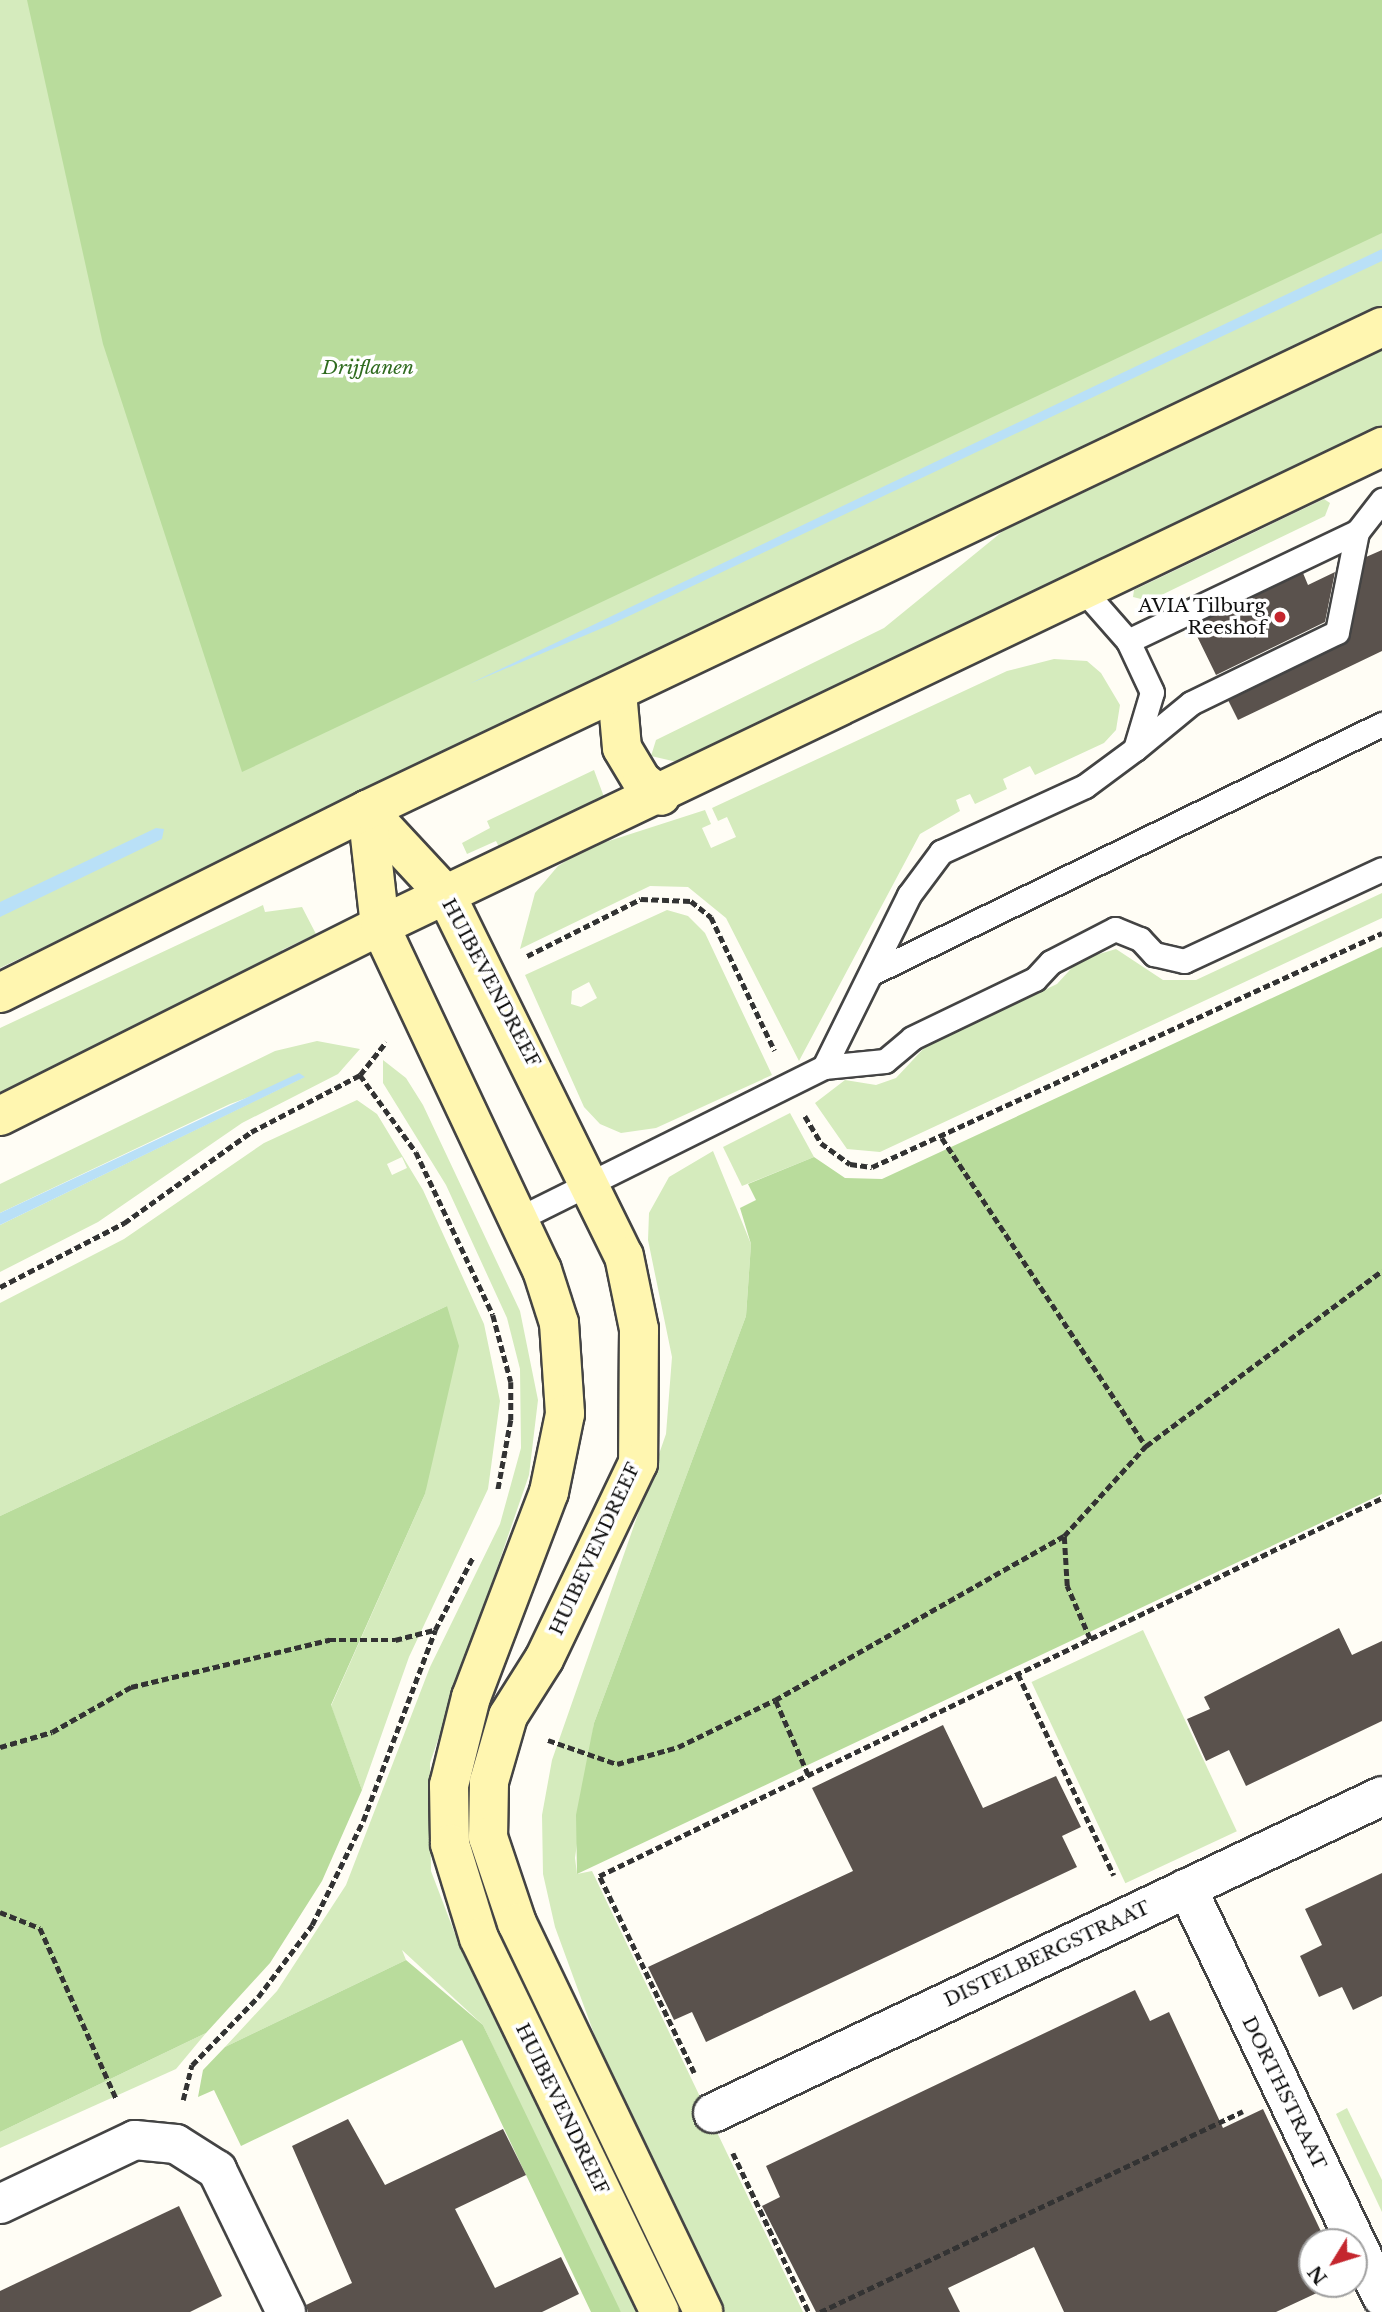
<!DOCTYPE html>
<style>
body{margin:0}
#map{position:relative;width:1382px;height:2312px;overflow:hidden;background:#fffdf5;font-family:"Libre Baskerville",serif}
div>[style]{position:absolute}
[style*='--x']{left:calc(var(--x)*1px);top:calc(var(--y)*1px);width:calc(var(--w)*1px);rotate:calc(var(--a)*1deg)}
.green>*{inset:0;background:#d5ebbd;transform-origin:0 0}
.forest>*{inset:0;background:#b9dc9c}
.water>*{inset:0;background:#b9e0f7}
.building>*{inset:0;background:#5a524d}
.path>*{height:4.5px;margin-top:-2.25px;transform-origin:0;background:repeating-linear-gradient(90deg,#333 0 7px,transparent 0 10.5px)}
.roads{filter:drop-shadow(2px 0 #444) drop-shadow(-2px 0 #444) drop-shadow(0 2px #444) drop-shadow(0 -2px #444)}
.lane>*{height:23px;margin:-11.5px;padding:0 11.5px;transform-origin:11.5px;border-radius:11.5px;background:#fff}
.street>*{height:38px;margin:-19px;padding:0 19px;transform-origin:19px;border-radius:19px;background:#fff}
.secondary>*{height:38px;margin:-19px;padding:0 19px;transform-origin:19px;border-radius:19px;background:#fff6b0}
.dots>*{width:19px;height:19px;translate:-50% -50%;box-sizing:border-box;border:4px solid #fff;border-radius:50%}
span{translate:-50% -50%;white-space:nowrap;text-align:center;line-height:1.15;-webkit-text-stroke:7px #fff;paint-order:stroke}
.park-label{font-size:19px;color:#2f6b1f;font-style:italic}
.poi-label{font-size:19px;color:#111}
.right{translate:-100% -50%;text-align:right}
.street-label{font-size:19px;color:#111}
.north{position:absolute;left:1298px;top:2228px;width:70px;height:70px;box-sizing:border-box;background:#fff;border:2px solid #a0a0a0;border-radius:50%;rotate:232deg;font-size:19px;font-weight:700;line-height:28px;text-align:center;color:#111}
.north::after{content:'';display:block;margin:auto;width:24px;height:32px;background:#c4262e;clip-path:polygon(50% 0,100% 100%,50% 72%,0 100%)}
</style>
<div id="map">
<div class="green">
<div style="clip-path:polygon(0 0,1382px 0,1382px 308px,0 968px)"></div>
<div style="clip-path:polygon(1382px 350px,1382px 425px,677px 762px,651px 756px,656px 740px,884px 628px,1003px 531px)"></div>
<div style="clip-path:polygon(1324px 499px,1330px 503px,1325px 516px,1149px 601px,1133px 597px,1134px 590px)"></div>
<div style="clip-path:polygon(1054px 659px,1087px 661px,1101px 673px,1120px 705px,1116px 730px,1104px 743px,1035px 775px,1030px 766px,1003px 779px,1007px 789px,975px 804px,970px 794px,956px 800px,960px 811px,920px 834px,799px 1061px,726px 918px,688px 887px,650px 886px,520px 949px,535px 893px,558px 866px,587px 848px,705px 810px,711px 824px,702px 828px,711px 848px,736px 837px,727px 817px,718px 821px,712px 808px,1007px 671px)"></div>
<div style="clip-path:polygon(594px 770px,604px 797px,499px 847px,496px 841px,467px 854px,462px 843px,490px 828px,487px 821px)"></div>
<div style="clip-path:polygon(1382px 893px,1382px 918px,880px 1152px,847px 1149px,815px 1103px,845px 1080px,876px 1085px,896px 1078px,925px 1047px,1057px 984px,1079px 960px,1116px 949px,1163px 980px,1196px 980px)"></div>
<div style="clip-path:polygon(263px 905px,265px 912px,302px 907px,316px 934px,282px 950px,285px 958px,0 1094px,0 1028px)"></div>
<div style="clip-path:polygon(evenodd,667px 910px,688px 916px,705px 933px,772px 1075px,656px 1128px,621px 1133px,600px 1124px,584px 1107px,525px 975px,667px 910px,589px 982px,597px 998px,581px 1007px,571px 1004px,572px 991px,589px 982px)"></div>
<div style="clip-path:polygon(317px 1041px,360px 1049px,338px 1074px,242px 1123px,98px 1222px,0 1272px,0 1225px,304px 1077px,230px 1104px,0 1213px,0 1184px,275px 1051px)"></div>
<div style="clip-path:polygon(383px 1060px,406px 1078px,423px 1105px,520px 1311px,538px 1400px,529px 1475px,430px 1763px,431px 1871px,455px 1934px,644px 2312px,621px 2312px,609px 2293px,483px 2025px,402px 1950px,406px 1960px,225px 2047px,277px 1991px,346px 1885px,430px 1667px,500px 1524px,521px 1448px,520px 1369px,507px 1318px,446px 1185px,383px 1083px)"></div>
<div style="clip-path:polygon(evenodd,357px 1100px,377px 1114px,423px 1190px,484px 1324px,500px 1401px,488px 1489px,409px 1657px,362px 1790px,331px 1706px,425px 1494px,447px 1306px,0 1516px,0 1303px,124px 1239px,264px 1143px,357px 1100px,402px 1157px,407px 1168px,392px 1175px,387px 1164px,402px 1157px)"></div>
<div style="clip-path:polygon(790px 1113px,814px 1157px,742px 1186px,723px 1147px)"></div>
<div style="clip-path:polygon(713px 1151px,751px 1244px,746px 1316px,594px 1723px,575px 1858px,577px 1874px,592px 1871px,803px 2312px,719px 2312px,615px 2091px,555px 1927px,543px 1874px,542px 1815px,552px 1760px,666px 1434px,672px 1357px,648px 1240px,649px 1213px,669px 1177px)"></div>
<div style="left:1143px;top:1630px;width:222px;height:123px;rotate:65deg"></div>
<div style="clip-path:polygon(206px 2033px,176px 2069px,0 2148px,0 2132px)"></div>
<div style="clip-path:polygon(1347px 2108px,1382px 2180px,1382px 2212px,1336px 2114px)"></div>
</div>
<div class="forest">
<div style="clip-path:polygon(27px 0,1382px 0,1382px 233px,242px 772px,103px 344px)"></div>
<div style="clip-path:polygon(1382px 947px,1382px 1494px,577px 1874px,576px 1815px,594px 1723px,746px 1316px,751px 1244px,740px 1208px,756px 1200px,748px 1184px,814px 1157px,845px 1178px,882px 1179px)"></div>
<div style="clip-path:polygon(447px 1306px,459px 1346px,425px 1494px,331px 1705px,362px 1790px,322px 1881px,270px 1963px,206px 2033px,0 2132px,0 1516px)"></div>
<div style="clip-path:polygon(406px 1960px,483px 2025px,621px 2312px,591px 2312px,462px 2040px,241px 2146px,214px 2090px,198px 2097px,203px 2070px,225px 2047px)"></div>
</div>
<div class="water">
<div style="clip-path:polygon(1382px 249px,1382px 261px,612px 624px,469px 684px)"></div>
<div style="clip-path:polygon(156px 828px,164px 829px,162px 839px,0 917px,0 902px)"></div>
<div style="clip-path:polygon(299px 1073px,305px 1077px,0 1225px,0 1213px)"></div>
</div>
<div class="building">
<div style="clip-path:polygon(1382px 550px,1382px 651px,1238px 720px,1228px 700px,1348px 641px,1366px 557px)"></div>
<div style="clip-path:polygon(1335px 572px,1325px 622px,1216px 675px,1192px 626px,1303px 573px,1308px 585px)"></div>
<div style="clip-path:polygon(1339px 1628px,1352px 1655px,1382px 1641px,1382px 1721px,1246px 1786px,1229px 1750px,1206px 1761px,1187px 1719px,1210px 1709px,1204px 1697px)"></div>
<div style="clip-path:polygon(943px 1725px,983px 1808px,1056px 1776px,1081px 1827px,1062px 1836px,1077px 1867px,706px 2042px,692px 2012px,674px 2020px,648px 1967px,853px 1871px,812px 1788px)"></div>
<div style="clip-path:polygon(1382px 1873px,1382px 1996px,1353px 2010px,1342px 1987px,1319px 1997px,1300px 1956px,1322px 1945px,1305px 1909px)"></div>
<div style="clip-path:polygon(1135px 1990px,1150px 2021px,1169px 2012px,1223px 2128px,1263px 2109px,1326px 2242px,1312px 2242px,1312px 2284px,1336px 2284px,1276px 2312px,1064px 2312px,1034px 2247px,948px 2288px,960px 2312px,816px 2312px,762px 2206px,780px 2197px,766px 2166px)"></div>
<div style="clip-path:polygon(348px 2119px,385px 2185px,503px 2129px,526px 2175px,455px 2209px,495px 2288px,561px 2257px,579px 2294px,542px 2312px,308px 2312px,306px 2305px,352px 2283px,292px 2146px)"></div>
<div style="clip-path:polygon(179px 2206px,222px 2296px,190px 2312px,0 2312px,0 2291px)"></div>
</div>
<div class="path">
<div style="--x:527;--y:956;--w:127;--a:-26.6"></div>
<div style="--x:641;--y:899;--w:50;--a:2.3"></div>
<div style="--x:691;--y:901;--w:26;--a:39"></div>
<div style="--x:711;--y:917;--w:148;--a:64.5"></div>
<div style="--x:360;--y:1075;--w:95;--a:54"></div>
<div style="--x:416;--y:1152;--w:180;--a:64.7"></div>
<div style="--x:493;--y:1315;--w:69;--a:75"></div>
<div style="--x:511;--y:1382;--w:38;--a:90"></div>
<div style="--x:511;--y:1420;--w:71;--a:100.5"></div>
<div style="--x:805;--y:1116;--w:31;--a:59"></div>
<div style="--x:821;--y:1143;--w:36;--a:36"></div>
<div style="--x:850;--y:1164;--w:22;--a:8"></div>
<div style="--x:872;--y:1167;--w:561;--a:-24.65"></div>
<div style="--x:942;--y:1138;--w:369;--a:56.5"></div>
<div style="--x:1146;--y:1446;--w:294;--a:-36.6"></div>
<div style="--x:0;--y:1287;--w:140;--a:-27.3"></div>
<div style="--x:124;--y:1223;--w:156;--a:-35.6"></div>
<div style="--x:251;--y:1132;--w:123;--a:-27.6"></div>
<div style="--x:360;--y:1075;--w:42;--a:-51.8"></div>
<div style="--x:1090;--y:1639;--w:58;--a:-113.5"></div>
<div style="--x:1067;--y:1586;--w:50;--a:-93.4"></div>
<div style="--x:1064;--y:1536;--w:122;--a:-47.7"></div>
<div style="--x:1018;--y:1674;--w:223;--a:64.5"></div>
<div style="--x:548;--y:1740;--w:73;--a:19.2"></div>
<div style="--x:617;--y:1764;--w:63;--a:-15.6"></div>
<div style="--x:678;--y:1747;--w:108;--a:-25.9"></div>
<div style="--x:0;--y:1747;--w:54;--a:-16.1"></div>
<div style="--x:52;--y:1732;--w:91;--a:-29.7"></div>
<div style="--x:131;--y:1687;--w:204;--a:-13.4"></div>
<div style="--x:329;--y:1640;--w:66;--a:0"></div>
<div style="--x:395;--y:1640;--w:40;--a:-14.4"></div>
<div style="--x:808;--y:1775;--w:82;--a:-113.7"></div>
<div style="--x:775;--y:1700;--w:332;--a:-29.6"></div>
<div style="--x:0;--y:1912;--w:43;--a:21.8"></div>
<div style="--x:40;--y:1928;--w:188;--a:65.9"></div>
<div style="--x:694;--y:2073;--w:219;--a:-115.7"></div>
<div style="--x:599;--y:1876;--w:869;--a:-25.77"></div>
<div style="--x:183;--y:2100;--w:36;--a:-76"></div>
<div style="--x:192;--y:2065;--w:95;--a:-45.9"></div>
<div style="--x:258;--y:1997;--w:90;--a:-53.1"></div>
<div style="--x:312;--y:1925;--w:116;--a:-63.9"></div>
<div style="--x:363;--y:1821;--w:204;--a:-69.3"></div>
<div style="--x:435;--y:1630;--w:82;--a:-62.5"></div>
<div style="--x:733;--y:2153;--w:176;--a:64.5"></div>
<div style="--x:820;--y:2312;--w:468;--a:-25.4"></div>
</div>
<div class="roads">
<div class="lane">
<div style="--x:1128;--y:641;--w:254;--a:-25.5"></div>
<div style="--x:1357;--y:532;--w:41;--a:-52"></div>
<div style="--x:1135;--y:749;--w:72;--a:-39.4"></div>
<div style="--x:1191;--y:703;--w:162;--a:-25.9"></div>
<div style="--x:1337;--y:632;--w:102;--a:-78.7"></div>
<div style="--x:872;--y:973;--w:568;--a:-26.02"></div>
<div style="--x:824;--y:1067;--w:61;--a:-5.6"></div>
<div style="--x:885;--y:1061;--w:35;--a:-40"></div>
<div style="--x:912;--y:1038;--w:136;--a:-25.6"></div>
<div style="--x:1035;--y:979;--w:23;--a:-47"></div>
<div style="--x:1051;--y:962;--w:72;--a:-27.3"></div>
<div style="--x:1115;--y:929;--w:27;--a:22"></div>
<div style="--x:1140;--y:939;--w:21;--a:47"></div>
<div style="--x:1154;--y:954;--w:31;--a:13"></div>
<div style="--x:1184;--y:961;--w:218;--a:-24.9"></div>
<div style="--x:518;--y:1219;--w:342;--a:-26.4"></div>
<div style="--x:824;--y:1067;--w:192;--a:-63.7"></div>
<div style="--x:909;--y:895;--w:54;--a:-53.3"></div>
<div style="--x:941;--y:852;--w:158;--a:-24.6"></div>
<div style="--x:1085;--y:786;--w:62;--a:-36.5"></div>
<div style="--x:1135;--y:749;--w:59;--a:-73.4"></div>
<div style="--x:1152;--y:692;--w:56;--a:-115.2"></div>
<div style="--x:1128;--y:641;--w:67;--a:-131.3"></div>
</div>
<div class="street">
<div style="--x:1187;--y:1888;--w:453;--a:64.5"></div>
<div style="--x:713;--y:2113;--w:740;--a:-25.35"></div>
<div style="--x:0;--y:2204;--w:149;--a:-25.4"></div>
<div style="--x:135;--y:2140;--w:41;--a:5.6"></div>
<div style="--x:176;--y:2144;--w:49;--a:32.4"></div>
<div style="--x:217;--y:2170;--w:158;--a:64.1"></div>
</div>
<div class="secondary">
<div style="--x:617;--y:692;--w:56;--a:84.9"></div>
<div style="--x:622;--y:748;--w:39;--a:59"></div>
<div style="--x:642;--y:781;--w:24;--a:38"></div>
<div style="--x:367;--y:810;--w:116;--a:47.1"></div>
<div style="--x:446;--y:895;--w:402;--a:63.8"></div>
<div style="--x:624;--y:1256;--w:75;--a:78.4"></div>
<div style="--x:639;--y:1329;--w:134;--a:90.4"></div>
<div style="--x:638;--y:1463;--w:217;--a:115.6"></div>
<div style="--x:544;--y:1659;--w:67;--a:122.3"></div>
<div style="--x:508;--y:1716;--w:69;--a:106.1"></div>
<div style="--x:489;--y:1782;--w:55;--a:91"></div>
<div style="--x:488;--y:1837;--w:91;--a:71.4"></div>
<div style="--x:517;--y:1923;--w:431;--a:64.4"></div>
<div style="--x:367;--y:810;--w:117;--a:83.6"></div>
<div style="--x:380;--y:926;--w:380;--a:64.8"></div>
<div style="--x:542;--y:1270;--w:56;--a:72.2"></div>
<div style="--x:559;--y:1323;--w:91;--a:86.2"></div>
<div style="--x:565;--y:1414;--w:80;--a:101.6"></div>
<div style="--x:549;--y:1492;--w:219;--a:110.8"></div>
<div style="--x:471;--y:1697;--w:91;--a:104"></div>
<div style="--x:449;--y:1785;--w:59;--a:89"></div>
<div style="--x:450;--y:1844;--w:98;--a:72.9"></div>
<div style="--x:479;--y:1938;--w:415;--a:64.2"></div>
<div style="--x:0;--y:993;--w:410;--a:-26.5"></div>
<div style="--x:367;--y:810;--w:1124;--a:-25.45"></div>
<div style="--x:0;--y:1116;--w:425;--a:-26.6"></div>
<div style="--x:380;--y:926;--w:1111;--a:-25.55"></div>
</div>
</div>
<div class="dots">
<div style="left:1280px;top:617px;background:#c4262e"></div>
</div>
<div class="park-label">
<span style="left:368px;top:368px">Drijflanen</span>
</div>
<div class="poi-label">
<span class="right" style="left:1266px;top:617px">AVIA Tilburg<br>Reeshof</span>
</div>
<div class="street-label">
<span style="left:491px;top:983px;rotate:62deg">HUIBEVENDREEF</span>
<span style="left:595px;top:1549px;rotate:-65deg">HUIBEVENDREEF</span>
<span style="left:1047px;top:1954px;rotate:-25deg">DISTELBERGSTRAAT</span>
<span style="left:1284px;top:2093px;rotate:64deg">DORTHSTRAAT</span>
<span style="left:562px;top:2109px;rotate:64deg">HUIBEVENDREEF</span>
</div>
<div class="north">N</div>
</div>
